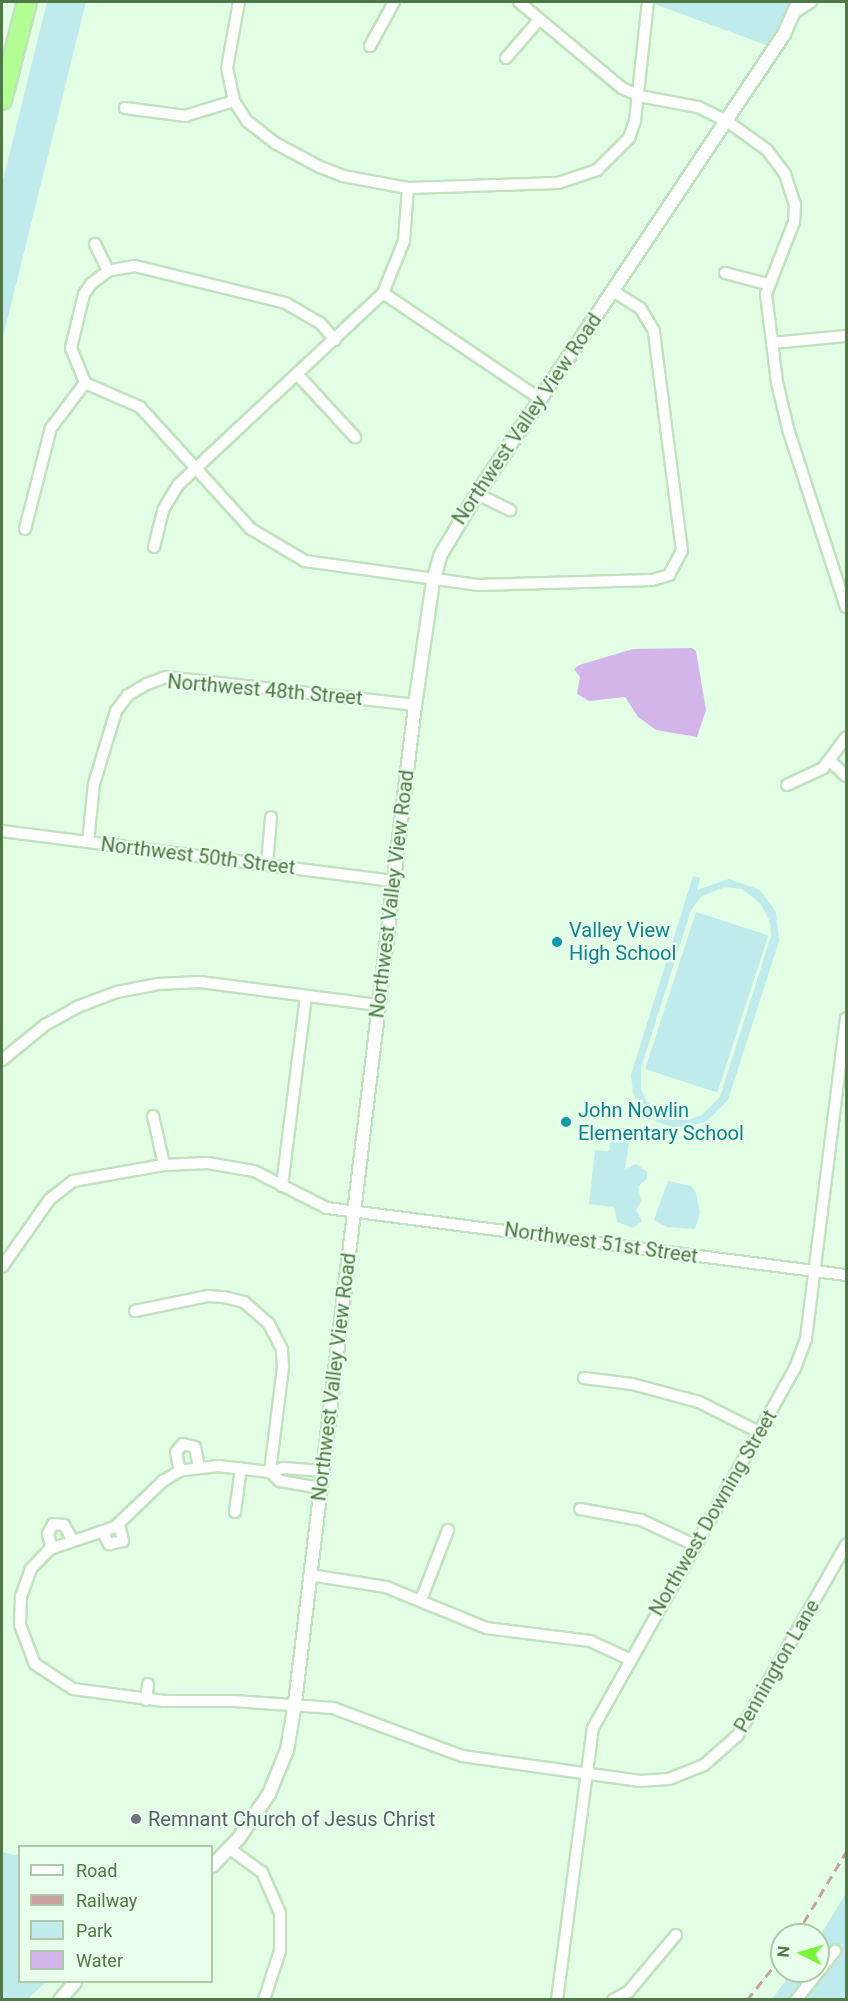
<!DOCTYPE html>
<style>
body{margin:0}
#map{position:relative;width:848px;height:2001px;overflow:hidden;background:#e2fee4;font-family:Roboto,sans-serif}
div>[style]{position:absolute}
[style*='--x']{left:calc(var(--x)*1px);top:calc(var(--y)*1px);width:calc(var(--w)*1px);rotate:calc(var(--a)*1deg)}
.green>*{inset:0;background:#bfebed;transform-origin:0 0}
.water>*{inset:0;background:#d4b5ea}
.roads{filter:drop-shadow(2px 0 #c0e3bd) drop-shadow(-2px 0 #c0e3bd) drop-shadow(0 2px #c0e3bd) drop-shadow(0 -2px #c0e3bd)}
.minor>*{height:10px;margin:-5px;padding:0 5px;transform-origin:5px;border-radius:5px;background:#fff}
.tertiary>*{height:12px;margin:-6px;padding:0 6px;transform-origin:6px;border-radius:6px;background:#fff}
.motorway>*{height:18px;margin:-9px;padding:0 9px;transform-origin:9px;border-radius:9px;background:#b2fe93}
.rail>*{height:3px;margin-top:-1.5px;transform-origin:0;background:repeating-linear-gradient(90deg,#c9a0a0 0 9px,transparent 0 15px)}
.dots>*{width:16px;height:16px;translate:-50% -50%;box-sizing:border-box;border:3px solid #eaffeb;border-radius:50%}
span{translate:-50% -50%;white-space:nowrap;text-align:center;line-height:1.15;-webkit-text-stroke:4.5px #eaffeb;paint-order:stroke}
.street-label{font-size:20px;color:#507846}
.culture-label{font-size:20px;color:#0d838f}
.left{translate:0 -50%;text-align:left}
.worship-label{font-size:20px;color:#5b616d}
.frame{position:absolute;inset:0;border:3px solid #507846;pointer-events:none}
.legend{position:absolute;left:18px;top:1845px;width:195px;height:138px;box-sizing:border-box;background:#eaffeb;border:2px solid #acc9a9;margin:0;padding:8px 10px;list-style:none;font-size:18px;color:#507846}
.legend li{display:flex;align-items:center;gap:12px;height:30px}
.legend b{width:30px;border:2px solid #acc9a9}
.north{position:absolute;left:770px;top:1923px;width:60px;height:60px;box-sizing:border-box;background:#eaffeb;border:2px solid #acc9a9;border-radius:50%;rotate:275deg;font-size:16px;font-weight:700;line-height:24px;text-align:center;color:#507846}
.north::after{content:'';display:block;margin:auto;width:21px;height:27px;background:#79f43c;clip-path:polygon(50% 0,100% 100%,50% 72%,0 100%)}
</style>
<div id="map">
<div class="green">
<div style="clip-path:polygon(47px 2px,86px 2px,2px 341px,2px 184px)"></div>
<div style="clip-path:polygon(649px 2px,798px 2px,774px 48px)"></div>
<div style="clip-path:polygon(evenodd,693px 876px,700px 878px,697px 890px,729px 879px,760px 890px,776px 912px,779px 941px,728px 1100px,706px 1122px,676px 1128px,657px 1122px,642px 1109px,633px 1093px,631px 1075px,693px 876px,725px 887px,742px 889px,761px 904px,770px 922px,771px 936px,720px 1097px,702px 1115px,688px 1120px,671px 1119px,647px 1102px,641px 1089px,641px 1068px,691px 910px,702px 896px,725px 887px)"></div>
<div style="left:696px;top:912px;width:76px;height:165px;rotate:18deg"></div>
<div style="clip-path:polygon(612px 1129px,629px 1141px,625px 1169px,636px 1164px,647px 1172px,647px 1178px,638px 1187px,641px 1201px,636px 1210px,642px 1221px,633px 1228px,617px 1222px,614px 1207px,589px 1204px,595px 1150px,609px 1151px)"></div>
<div style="clip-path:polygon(668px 1181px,691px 1186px,696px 1193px,700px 1213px,695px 1229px,667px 1227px,654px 1220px)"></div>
<div style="clip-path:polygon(2px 1852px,19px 1856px,20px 1982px,46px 1982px,28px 1999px,2px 1999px)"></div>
<div style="clip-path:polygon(846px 1893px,846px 1999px,771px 2000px,793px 1971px,818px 1971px,818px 1939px)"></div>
</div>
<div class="water">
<div style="clip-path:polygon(692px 648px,696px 651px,706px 710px,697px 737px,656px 730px,638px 717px,625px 697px,589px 701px,577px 694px,580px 677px,574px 669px,579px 665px,633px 649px)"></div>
</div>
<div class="roads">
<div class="minor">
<div style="--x:239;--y:2;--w:67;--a:100.3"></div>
<div style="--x:227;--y:68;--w:34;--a:78"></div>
<div style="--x:234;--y:101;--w:24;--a:57"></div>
<div style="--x:247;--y:121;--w:36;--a:38"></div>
<div style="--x:275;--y:143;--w:51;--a:28.1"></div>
<div style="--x:320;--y:167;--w:25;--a:21"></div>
<div style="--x:343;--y:176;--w:66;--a:10.5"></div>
<div style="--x:408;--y:188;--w:150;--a:-1.9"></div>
<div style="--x:558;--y:183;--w:41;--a:-18.4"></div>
<div style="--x:597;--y:170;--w:45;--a:-45"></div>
<div style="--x:629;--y:138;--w:18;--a:-71"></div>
<div style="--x:635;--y:121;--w:120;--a:-83.8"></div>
<div style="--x:519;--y:2;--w:134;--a:39.9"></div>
<div style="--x:622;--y:88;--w:19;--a:25"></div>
<div style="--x:639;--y:96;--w:60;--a:10.6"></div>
<div style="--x:698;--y:107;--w:32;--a:26"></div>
<div style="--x:727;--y:121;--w:49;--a:35.9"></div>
<div style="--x:767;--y:150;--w:30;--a:53"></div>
<div style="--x:785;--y:174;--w:32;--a:72"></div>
<div style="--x:795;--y:204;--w:18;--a:93"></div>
<div style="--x:794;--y:222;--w:77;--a:111.3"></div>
<div style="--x:766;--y:294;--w:89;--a:82.9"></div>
<div style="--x:777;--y:382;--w:48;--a:76.8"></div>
<div style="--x:788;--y:429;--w:187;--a:72"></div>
<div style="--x:795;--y:12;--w:19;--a:-32"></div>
<div style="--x:370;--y:46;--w:50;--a:-61.4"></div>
<div style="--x:506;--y:58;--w:50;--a:-49"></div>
<div style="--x:125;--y:108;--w:61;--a:7.6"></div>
<div style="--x:185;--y:116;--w:51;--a:-17"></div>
<div style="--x:95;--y:244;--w:30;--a:64"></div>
<div style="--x:725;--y:273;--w:43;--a:14.7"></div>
<div style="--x:383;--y:293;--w:189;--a:34"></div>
<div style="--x:335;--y:340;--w:23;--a:-131"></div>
<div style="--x:320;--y:323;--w:39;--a:-150"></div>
<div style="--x:286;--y:303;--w:155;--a:-166.2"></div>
<div style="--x:135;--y:266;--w:27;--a:170"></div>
<div style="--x:108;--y:271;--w:21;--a:143"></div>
<div style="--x:91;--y:284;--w:12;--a:125"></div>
<div style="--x:84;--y:294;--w:56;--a:103.5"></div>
<div style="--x:71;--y:348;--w:38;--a:68"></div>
<div style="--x:85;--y:383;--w:60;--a:23.6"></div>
<div style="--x:140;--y:407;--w:165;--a:47.7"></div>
<div style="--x:251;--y:529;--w:63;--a:30.7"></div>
<div style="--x:305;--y:561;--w:174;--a:7.9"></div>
<div style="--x:477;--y:585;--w:175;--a:-1.6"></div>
<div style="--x:652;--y:580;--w:18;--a:-16"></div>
<div style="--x:669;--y:575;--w:27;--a:-62"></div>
<div style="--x:682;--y:551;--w:222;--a:-97.3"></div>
<div style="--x:654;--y:331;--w:27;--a:-121"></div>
<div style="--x:640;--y:308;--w:32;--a:-148"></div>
<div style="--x:772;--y:343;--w:74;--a:-5.4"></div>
<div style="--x:297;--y:374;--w:86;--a:47.4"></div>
<div style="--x:477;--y:494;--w:37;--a:26"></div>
<div style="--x:25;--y:529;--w:104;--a:-75.6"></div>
<div style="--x:51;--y:428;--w:56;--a:-52.9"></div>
<div style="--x:154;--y:547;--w:38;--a:-76"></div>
<div style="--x:163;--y:510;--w:29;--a:-59"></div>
<div style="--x:178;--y:485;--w:281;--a:-43.1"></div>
<div style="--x:383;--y:293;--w:56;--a:-68"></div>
<div style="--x:404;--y:241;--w:53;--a:-85.7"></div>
<div style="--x:830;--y:761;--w:22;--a:43"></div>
<div style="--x:787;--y:785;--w:40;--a:-25"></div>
<div style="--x:823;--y:768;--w:39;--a:-53"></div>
<div style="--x:2;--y:831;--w:396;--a:7.3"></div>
<div style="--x:88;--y:842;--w:58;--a:-84.1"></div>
<div style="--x:94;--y:784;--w:76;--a:-73.2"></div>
<div style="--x:116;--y:711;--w:20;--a:-53"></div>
<div style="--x:128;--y:695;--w:22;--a:-30"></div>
<div style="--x:147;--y:684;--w:20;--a:-20"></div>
<div style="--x:166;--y:677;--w:251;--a:6.4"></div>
<div style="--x:267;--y:864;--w:47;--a:-85.1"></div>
<div style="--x:2;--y:1060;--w:55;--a:-39.1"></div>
<div style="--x:45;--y:1025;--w:37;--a:-29"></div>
<div style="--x:77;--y:1007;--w:43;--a:-20.6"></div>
<div style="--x:117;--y:992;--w:42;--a:-11"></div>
<div style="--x:158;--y:984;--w:42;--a:-2.7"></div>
<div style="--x:200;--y:982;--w:179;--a:7.4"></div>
<div style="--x:153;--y:1116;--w:50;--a:77.3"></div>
<div style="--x:282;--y:1186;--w:191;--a:-82.8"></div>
<div style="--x:2;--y:1267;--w:83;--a:-54.8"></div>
<div style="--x:50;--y:1199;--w:29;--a:-38"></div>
<div style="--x:73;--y:1181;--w:92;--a:-10"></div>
<div style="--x:164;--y:1165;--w:44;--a:-2.6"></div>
<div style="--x:208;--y:1163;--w:47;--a:9.9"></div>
<div style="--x:254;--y:1171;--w:82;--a:26.9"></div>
<div style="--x:327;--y:1208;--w:523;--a:7.36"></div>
<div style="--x:135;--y:1311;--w:75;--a:-11.6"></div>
<div style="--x:208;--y:1296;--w:16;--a:4"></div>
<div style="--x:224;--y:1297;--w:21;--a:14"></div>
<div style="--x:244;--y:1302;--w:33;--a:41"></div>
<div style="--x:269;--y:1324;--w:29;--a:63"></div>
<div style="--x:282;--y:1350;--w:17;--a:87"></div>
<div style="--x:283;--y:1367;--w:106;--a:97.1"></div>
<div style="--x:584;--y:1378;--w:48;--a:7.1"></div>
<div style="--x:632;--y:1384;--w:69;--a:15"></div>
<div style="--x:699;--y:1402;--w:67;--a:26.6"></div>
<div style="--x:180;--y:1471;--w:19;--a:-102"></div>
<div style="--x:176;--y:1452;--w:11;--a:-49"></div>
<div style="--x:183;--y:1444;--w:12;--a:14"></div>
<div style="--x:195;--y:1447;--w:20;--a:79"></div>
<div style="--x:323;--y:1471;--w:40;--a:-175.7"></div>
<div style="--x:283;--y:1468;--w:14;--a:163"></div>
<div style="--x:270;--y:1472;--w:52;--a:-173.4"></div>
<div style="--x:218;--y:1466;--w:38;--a:173"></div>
<div style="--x:180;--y:1471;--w:20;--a:150"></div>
<div style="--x:163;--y:1481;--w:66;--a:136.2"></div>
<div style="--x:115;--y:1527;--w:69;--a:161.3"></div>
<div style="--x:50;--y:1549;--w:28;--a:134"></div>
<div style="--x:31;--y:1569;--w:29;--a:110"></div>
<div style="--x:21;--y:1596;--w:29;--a:92"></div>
<div style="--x:20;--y:1625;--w:42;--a:69"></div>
<div style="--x:35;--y:1664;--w:45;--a:33.3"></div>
<div style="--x:73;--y:1689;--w:92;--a:7.5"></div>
<div style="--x:164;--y:1701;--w:70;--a:0"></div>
<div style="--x:234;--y:1701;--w:99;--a:4"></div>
<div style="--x:333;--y:1708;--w:138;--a:20.4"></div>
<div style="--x:462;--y:1756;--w:180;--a:8"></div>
<div style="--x:640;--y:1781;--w:29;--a:-4"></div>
<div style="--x:669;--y:1779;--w:38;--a:-22"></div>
<div style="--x:704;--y:1765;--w:45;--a:-41.4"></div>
<div style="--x:738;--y:1735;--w:219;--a:-60.4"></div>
<div style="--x:270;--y:1472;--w:13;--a:42"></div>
<div style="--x:280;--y:1481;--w:42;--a:9.7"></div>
<div style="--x:580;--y:1509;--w:62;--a:10.2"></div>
<div style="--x:641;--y:1520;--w:60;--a:24.8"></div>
<div style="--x:235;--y:1512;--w:44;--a:-82.2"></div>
<div style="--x:102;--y:1531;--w:15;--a:62"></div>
<div style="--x:109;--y:1544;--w:14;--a:-12"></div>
<div style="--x:123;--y:1541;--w:18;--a:-103"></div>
<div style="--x:52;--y:1548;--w:15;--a:-106"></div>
<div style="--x:48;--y:1534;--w:11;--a:-63"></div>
<div style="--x:53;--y:1524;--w:11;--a:5"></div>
<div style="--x:64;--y:1525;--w:16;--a:60"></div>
<div style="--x:310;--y:1575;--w:77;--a:9"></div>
<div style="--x:386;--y:1587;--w:108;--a:22.3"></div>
<div style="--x:486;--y:1628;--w:105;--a:7.1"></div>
<div style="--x:590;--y:1641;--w:43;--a:24.8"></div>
<div style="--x:421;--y:1600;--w:75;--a:-68.9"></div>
<div style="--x:146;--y:1700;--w:16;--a:-83"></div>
<div style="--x:230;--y:1849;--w:39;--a:36"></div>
<div style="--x:262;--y:1872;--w:45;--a:66.3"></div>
<div style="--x:280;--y:1913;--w:38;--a:90"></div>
<div style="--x:280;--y:1951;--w:52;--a:108.1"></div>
<div style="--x:557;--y:2000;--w:274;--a:-82.5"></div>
<div style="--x:593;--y:1728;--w:413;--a:-60.7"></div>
<div style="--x:795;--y:1368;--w:31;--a:-69"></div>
<div style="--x:806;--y:1339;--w:323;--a:-82.9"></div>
<div style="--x:613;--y:2000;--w:18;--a:-29"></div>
<div style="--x:629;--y:1991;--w:73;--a:-50"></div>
<div style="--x:796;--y:2000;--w:63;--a:-51.5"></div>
</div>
<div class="tertiary">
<div style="--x:212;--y:1866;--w:39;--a:-46"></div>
<div style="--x:239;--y:1838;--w:53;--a:-55.7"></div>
<div style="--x:269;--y:1794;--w:48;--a:-67.8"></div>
<div style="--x:287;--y:1750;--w:48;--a:-80.3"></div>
<div style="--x:295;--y:1703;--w:1005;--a:-83.14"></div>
<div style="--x:415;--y:705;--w:125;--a:-81.7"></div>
<div style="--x:433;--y:581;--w:26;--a:-74"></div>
<div style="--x:440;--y:556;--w:72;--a:-59.2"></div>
<div style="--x:477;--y:494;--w:553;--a:-56.28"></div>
<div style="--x:784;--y:34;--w:35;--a:-66"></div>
<div style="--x:60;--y:2000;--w:23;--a:-50"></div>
</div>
<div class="motorway">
<div style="--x:2;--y:100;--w:101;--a:-75.7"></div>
</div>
</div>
<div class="rail">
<div style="--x:796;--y:1935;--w:97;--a:-58.9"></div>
<div style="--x:747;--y:2000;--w:56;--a:-51.5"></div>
</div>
<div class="dots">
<div style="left:557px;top:942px;background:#0f9aa8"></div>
<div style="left:566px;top:1122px;background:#0f9aa8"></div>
<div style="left:136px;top:1819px;background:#6b7280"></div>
</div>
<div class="street-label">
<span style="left:527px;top:419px;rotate:-56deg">Northwest Valley View Road</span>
<span style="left:265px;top:690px;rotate:5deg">Northwest 48th Street</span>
<span style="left:198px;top:856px;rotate:7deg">Northwest 50th Street</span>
<span style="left:392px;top:894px;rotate:-83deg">Northwest Valley View Road</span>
<span style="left:601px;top:1243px;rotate:8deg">Northwest 51st Street</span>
<span style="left:334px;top:1377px;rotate:-83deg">Northwest Valley View Road</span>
<span style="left:713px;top:1513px;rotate:-60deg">Northwest Downing Street</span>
<span style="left:777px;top:1666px;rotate:-60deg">Pennington Lane</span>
</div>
<div class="culture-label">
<span class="left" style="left:569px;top:942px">Valley View<br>High School</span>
<span class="left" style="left:578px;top:1122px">John Nowlin<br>Elementary School</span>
</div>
<div class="worship-label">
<span class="left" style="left:148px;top:1819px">Remnant Church of Jesus Christ</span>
</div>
<div class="frame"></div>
<ul class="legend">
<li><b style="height:8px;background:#fff"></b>Road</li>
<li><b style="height:8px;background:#c9a0a0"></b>Railway</li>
<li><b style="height:16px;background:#bfebed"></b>Park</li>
<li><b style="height:16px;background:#d4b5ea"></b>Water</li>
</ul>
<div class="north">N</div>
</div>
